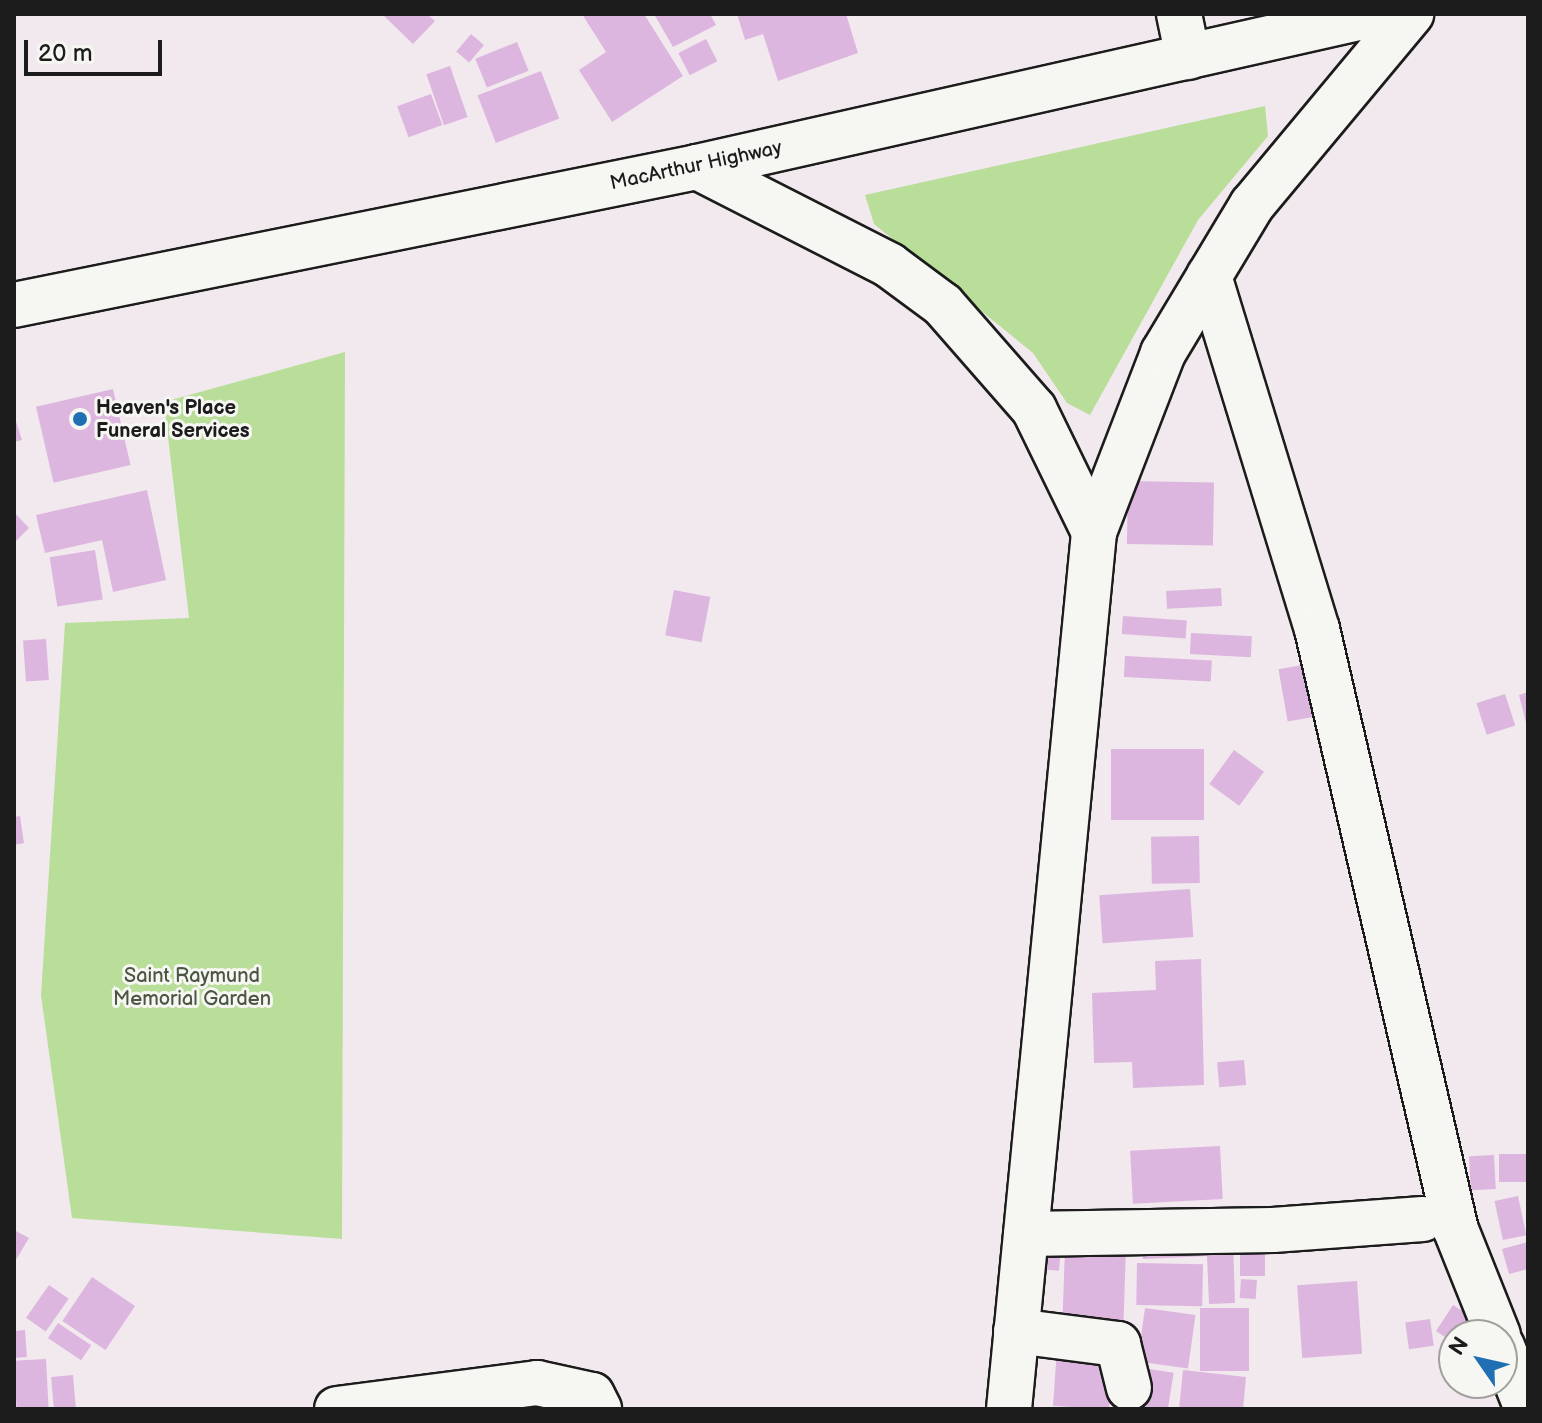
<!DOCTYPE html>
<style>
body{margin:0}
#map{position:relative;width:1542px;height:1423px;overflow:hidden;background:#f1e9ee;font-family:"Balsamiq Sans",sans-serif}
div>[style]{position:absolute}
[style*='--x']{left:calc(var(--x)*1px);top:calc(var(--y)*1px);width:calc(var(--w)*1px);rotate:calc(var(--a)*1deg)}
.green>*{inset:0;background:#b8de9a}
.building>*{inset:0;background:#ddb6df;transform-origin:0 0}
.roads{filter:drop-shadow(2px 0 #1c1c1c) drop-shadow(-2px 0 #1c1c1c) drop-shadow(0 2px #1c1c1c) drop-shadow(0 -2px #1c1c1c)}
.minor>*{height:44px;margin:-22px;padding:0 22px;transform-origin:22px;border-radius:22px;background:#f6f6f2}
.major>*{height:44px;margin:-22px;padding:0 22px;transform-origin:22px;border-radius:22px;background:#f6f6f2}
.highway>*{height:44px;margin:-22px;padding:0 22px;transform-origin:22px;border-radius:22px;background:#f6f6f2}
.dots>*{width:22px;height:22px;translate:-50% -50%;box-sizing:border-box;border:4px solid #f6f6f2;border-radius:50%}
span{translate:-50% -50%;white-space:nowrap;text-align:center;line-height:1.15;-webkit-text-stroke:6px #f6f6f2;paint-order:stroke}
.street-label{font-size:20px;color:#1c1c1c}
.poi-label{font-size:20px;color:#1c1c1c;font-weight:700}
.left{translate:0 -50%;text-align:left}
.park-label{font-size:20px;color:#4b5642}
.frame{position:absolute;inset:0;border:16px solid #1c1c1c;pointer-events:none}
.north{position:absolute;left:1438px;top:1319px;width:80px;height:80px;box-sizing:border-box;background:#f6f6f2;border:2px solid #9f9f9c;border-radius:50%;rotate:304deg;font-size:22px;font-weight:700;line-height:32px;text-align:center;color:#1c1c1c}
.north::after{content:'';display:block;margin:auto;width:28px;height:36px;background:#1f6fb2;clip-path:polygon(50% 0,100% 100%,50% 72%,0 100%)}
.scale{position:absolute;left:24px;top:40px;width:138px;height:36px;box-sizing:border-box;border:4px solid #1c1c1c;border-top:0;padding-left:10px;font-size:24px;line-height:28px;white-space:nowrap;color:#1c1c1c;-webkit-text-stroke:6px #f6f6f2;paint-order:stroke}
</style>
<div id="map">
<div class="green">
<div style="clip-path:polygon(1265px 106px,1268px 136px,1198px 220px,1090px 415px,1067px 403px,1033px 353px,874px 224px,865px 195px)"></div>
<div style="clip-path:polygon(345px 352px,342px 1239px,72px 1218px,41px 995px,65px 623px,189px 618px,164px 402px)"></div>
</div>
<div class="building">
<div style="clip-path:polygon(382px 14px,427px 14px,435px 21px,413px 44px)"></div>
<div style="clip-path:polygon(582px 14px,644px 14px,683px 76px,612px 122px,579px 70px,606px 52px)"></div>
<div style="clip-path:polygon(654px 14px,710px 14px,716px 25px,673px 47px)"></div>
<div style="clip-path:polygon(737px 14px,846px 14px,858px 53px,778px 81px,763px 34px,745px 40px)"></div>
<div style="left:471px;top:34px;width:17px;height:23px;rotate:40deg"></div>
<div style="left:706px;top:39px;width:25px;height:31px;rotate:63deg"></div>
<div style="left:517px;top:42px;width:31px;height:45px;rotate:68deg"></div>
<div style="left:450px;top:66px;width:54px;height:25px;rotate:71deg"></div>
<div style="left:541px;top:71px;width:51px;height:68px;rotate:69deg"></div>
<div style="left:431px;top:94px;width:33px;height:36px;rotate:70deg"></div>
<div style="left:113px;top:389px;width:78px;height:79px;rotate:77deg"></div>
<div style="clip-path:polygon(14px 415px,22px 440px,14px 442px)"></div>
<div style="left:1128px;top:481px;width:86px;height:63px;rotate:1deg"></div>
<div style="clip-path:polygon(147px 490px,166px 580px,113px 592px,102px 540px,45px 553px,36px 515px)"></div>
<div style="clip-path:polygon(14px 512px,29px 528px,14px 543px)"></div>
<div style="left:95px;top:550px;width:50px;height:46px;rotate:81deg"></div>
<div style="left:1221px;top:588px;width:18px;height:55px;rotate:87deg"></div>
<div style="left:674px;top:590px;width:37px;height:46px;rotate:11deg"></div>
<div style="left:1123px;top:616px;width:64px;height:18px;rotate:4deg"></div>
<div style="left:1191px;top:633px;width:61px;height:21px;rotate:3deg"></div>
<div style="left:46px;top:639px;width:41px;height:23px;rotate:86deg"></div>
<div style="left:1125px;top:656px;width:87px;height:21px;rotate:3deg"></div>
<div style="left:1308px;top:664px;width:53px;height:30px;rotate:80deg"></div>
<div style="clip-path:polygon(1528px 692px,1528px 727px,1527px 727px,1519px 695px)"></div>
<div style="left:1505px;top:694px;width:33px;height:30px;rotate:72deg"></div>
<div style="left:1204px;top:749px;width:71px;height:93px;rotate:90deg"></div>
<div style="left:1234px;top:750px;width:37px;height:42px;rotate:36deg"></div>
<div style="clip-path:polygon(20px 816px,24px 843px,14px 845px,14px 817px)"></div>
<div style="left:1199px;top:836px;width:47px;height:48px;rotate:89deg"></div>
<div style="left:1190px;top:889px;width:48px;height:91px;rotate:86deg"></div>
<div style="clip-path:polygon(1201px 959px,1204px 1085px,1133px 1088px,1132px 1062px,1094px 1063px,1092px 993px,1156px 990px,1155px 961px)"></div>
<div style="left:1244px;top:1060px;width:25px;height:27px;rotate:85deg"></div>
<div style="left:1220px;top:1146px;width:53px;height:90px;rotate:87deg"></div>
<div style="left:1528px;top:1154px;width:28px;height:29px;rotate:90deg"></div>
<div style="left:1494px;top:1155px;width:34px;height:25px;rotate:87deg"></div>
<div style="left:1518px;top:1196px;width:40px;height:24px;rotate:78deg"></div>
<div style="clip-path:polygon(14px 1230px,29px 1238px,14px 1263px)"></div>
<div style="clip-path:polygon(1233px 1241px,1235px 1303px,1209px 1304px,1207px 1256px,1143px 1259px,1142px 1245px)"></div>
<div style="clip-path:polygon(1528px 1242px,1528px 1269px,1509px 1274px,1502px 1249px)"></div>
<div style="left:1265px;top:1243px;width:33px;height:25px;rotate:90deg"></div>
<div style="left:1039px;top:1247px;width:22px;height:22px;rotate:5deg"></div>
<div style="left:1065px;top:1248px;width:61px;height:74px;rotate:2deg"></div>
<div style="left:1137px;top:1263px;width:66px;height:42px;rotate:1deg"></div>
<div style="left:92px;top:1277px;width:52px;height:53px;rotate:34deg"></div>
<div style="left:1241px;top:1279px;width:16px;height:19px;rotate:4deg"></div>
<div style="left:1357px;top:1281px;width:73px;height:60px;rotate:86deg"></div>
<div style="left:49px;top:1285px;width:24px;height:40px;rotate:35deg"></div>
<div style="clip-path:polygon(1453px 1305px,1485px 1325px,1479px 1335px,1454px 1335px,1454px 1343px,1436px 1331px)"></div>
<div style="left:1145px;top:1308px;width:51px;height:54px;rotate:8deg"></div>
<div style="left:1200px;top:1308px;width:49px;height:63px"></div>
<div style="left:1430px;top:1319px;width:27px;height:25px;rotate:82deg"></div>
<div style="left:58px;top:1323px;width:40px;height:18px;rotate:34deg"></div>
<div style="clip-path:polygon(25px 1330px,27px 1357px,14px 1358px,14px 1331px)"></div>
<div style="left:1057px;top:1349px;width:56px;height:57px;rotate:4deg"></div>
<div style="left:46px;top:1359px;width:50px;height:32px;rotate:87deg"></div>
<div style="left:1143px;top:1368px;width:31px;height:39px;rotate:9deg"></div>
<div style="clip-path:polygon(1183px 1370px,1246px 1377px,1243px 1409px,1179px 1409px)"></div>
<div style="left:73px;top:1375px;width:34px;height:22px;rotate:85deg"></div>
</div>
<div class="roads">
<div class="minor">
<div style="--x:1179;--y:14;--w:44;--a:78.2"></div>
<div style="--x:1209;--y:276;--w:369;--a:73"></div>
<div style="--x:1317;--y:629;--w:617;--a:76.98"></div>
<div style="--x:1456;--y:1230;--w:113;--a:68.2"></div>
<div style="--x:1026;--y:1234;--w:247;--a:-0.9"></div>
<div style="--x:1273;--y:1230;--w:150;--a:-4.2"></div>
<div style="--x:1016;--y:1331;--w:103;--a:7.3"></div>
<div style="--x:1118;--y:1344;--w:45;--a:76"></div>
<div style="--x:1502;--y:1346;--w:68;--a:68.4"></div>
<div style="--x:337;--y:1409;--w:202;--a:-7.4"></div>
<div style="--x:537;--y:1383;--w:56;--a:12.3"></div>
<div style="--x:592;--y:1395;--w:16;--a:63"></div>
</div>
<div class="major">
<div style="--x:697;--y:167;--w:216;--a:27"></div>
<div style="--x:889;--y:265;--w:67;--a:36.5"></div>
<div style="--x:943;--y:305;--w:138;--a:48.8"></div>
<div style="--x:1034;--y:409;--w:137;--a:64"></div>
<div style="--x:1009;--y:1409;--w:881;--a:-84.46"></div>
<div style="--x:1094;--y:532;--w:192;--a:-68.9"></div>
<div style="--x:1163;--y:353;--w:173;--a:-59"></div>
<div style="--x:1252;--y:205;--w:249;--a:-50.2"></div>
</div>
<div class="highway">
<div style="--x:14;--y:305;--w:697;--a:-11.42"></div>
<div style="--x:697;--y:167;--w:696;--a:-12.7"></div>
</div>
</div>
<div class="dots">
<div style="left:80px;top:419px;background:#1f6fb2"></div>
</div>
<div class="street-label">
<span style="left:696px;top:166px;rotate:-12deg">MacArthur Highway</span>
</div>
<div class="poi-label">
<span class="left" style="left:96px;top:420px">Heaven's Place<br>Funeral Services</span>
</div>
<div class="park-label">
<span style="left:192px;top:988px">Saint Raymund<br>Memorial Garden</span>
</div>
<div class="frame"></div>
<div class="north">N</div>
<div class="scale">20 m</div>
</div>
